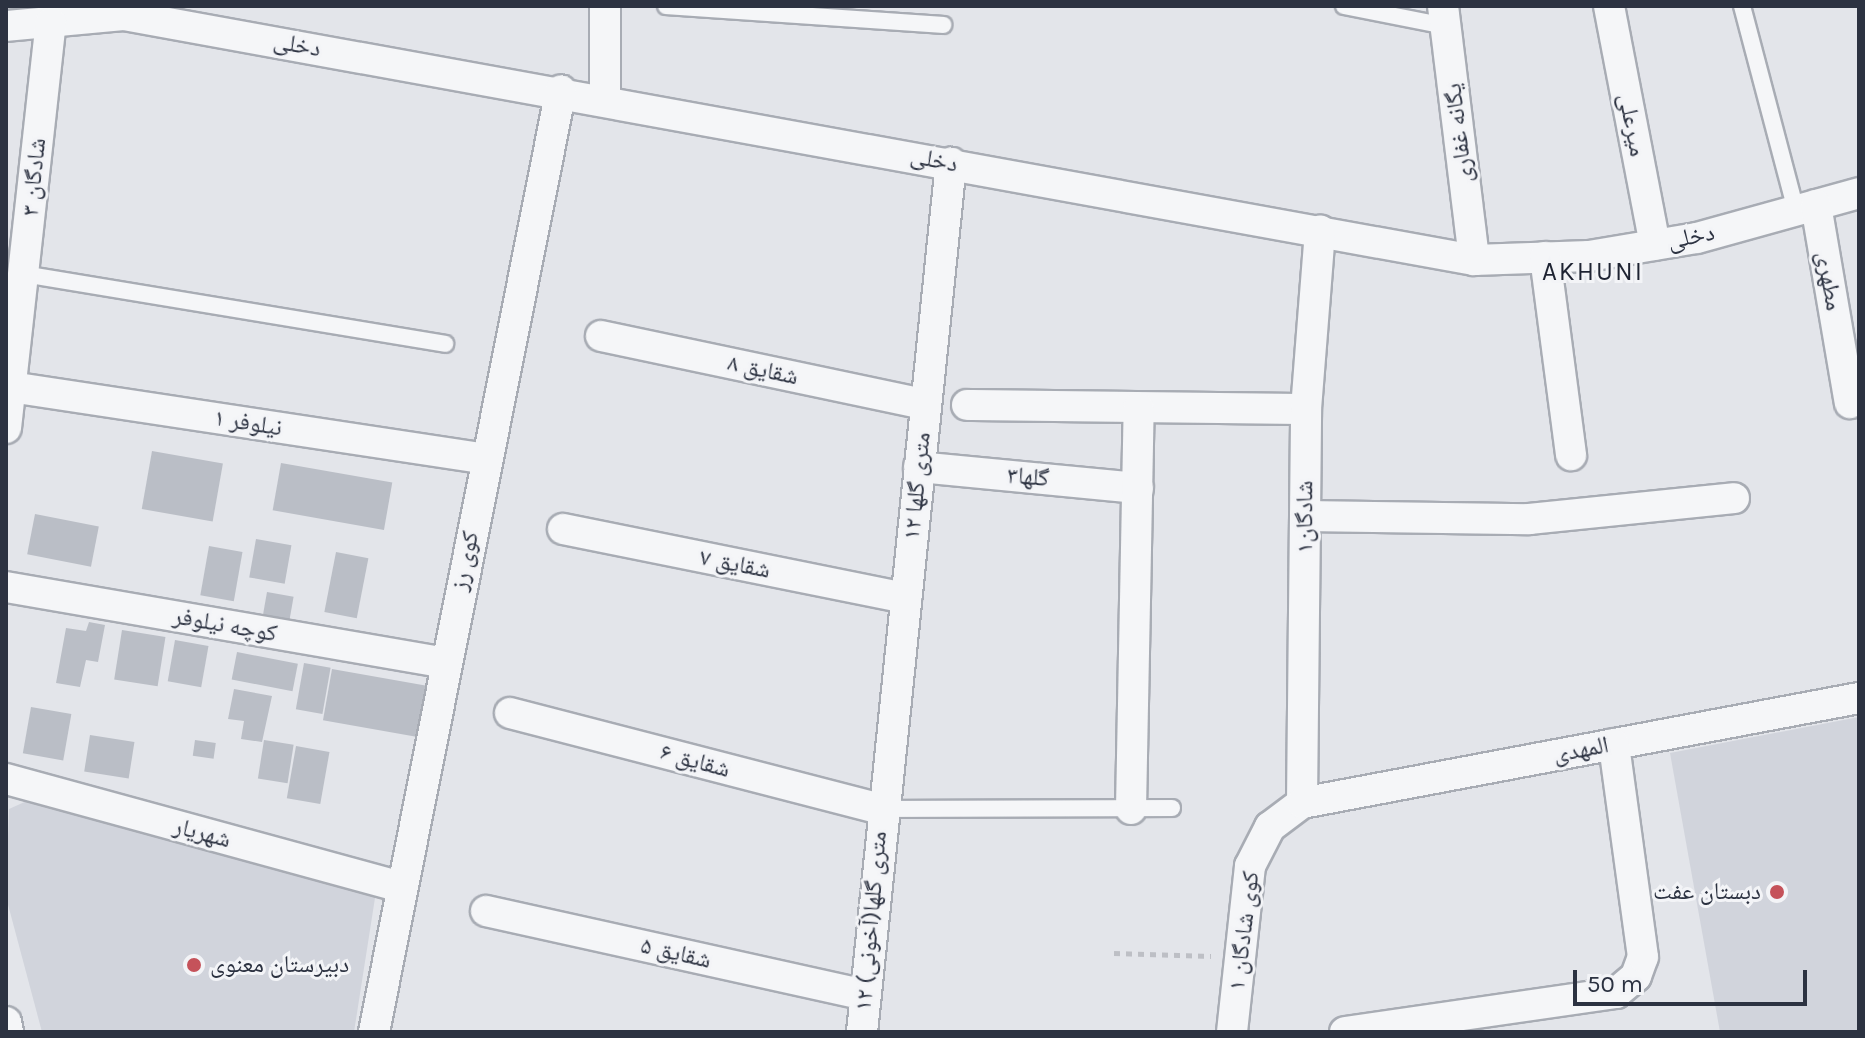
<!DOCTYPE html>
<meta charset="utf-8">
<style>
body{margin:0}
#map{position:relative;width:1865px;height:1038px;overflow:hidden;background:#e3e5ea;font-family:Karla,"Noto Naskh Arabic",sans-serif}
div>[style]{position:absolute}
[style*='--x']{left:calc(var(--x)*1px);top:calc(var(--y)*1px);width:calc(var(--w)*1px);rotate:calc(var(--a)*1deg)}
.built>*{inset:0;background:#d1d4dc}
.building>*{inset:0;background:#babec6;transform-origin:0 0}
.path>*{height:5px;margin-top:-2.5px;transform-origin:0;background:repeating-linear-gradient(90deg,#bdbfc5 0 6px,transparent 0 12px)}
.roads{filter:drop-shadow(2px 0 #a8acb4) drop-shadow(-2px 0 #a8acb4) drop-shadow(0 2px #a8acb4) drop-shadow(0 -2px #a8acb4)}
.service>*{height:16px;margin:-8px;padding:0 8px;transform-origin:8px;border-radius:8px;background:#f5f6f8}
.minor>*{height:30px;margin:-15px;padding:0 15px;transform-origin:15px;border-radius:15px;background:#f5f6f8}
.dots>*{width:22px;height:22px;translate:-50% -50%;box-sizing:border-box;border:4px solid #f3f4f7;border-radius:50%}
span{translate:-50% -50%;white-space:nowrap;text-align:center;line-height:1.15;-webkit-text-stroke:6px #f3f4f7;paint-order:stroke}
.street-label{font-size:24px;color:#2c3241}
.poi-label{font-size:24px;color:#2c3241}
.right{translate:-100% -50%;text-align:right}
.left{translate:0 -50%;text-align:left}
.neighbourhood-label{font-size:26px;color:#1e2332;letter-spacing:2px}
.frame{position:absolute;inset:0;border:8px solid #2c3241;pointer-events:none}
.scale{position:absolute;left:1573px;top:970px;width:234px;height:36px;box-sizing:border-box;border:4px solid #2c3241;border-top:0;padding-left:10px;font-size:24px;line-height:28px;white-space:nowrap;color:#2c3241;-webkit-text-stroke:6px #f3f4f7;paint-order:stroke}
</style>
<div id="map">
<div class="built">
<div style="clip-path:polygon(1859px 717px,1859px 1032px,1720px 1032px,1670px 753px)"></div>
<div style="clip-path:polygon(29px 800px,366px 876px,375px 898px,354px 1032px,42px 1032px,6px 897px,9px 809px)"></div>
</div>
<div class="building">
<div style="left:152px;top:451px;width:72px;height:59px;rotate:10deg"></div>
<div style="left:281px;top:463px;width:113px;height:48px;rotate:10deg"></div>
<div style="left:35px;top:514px;width:65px;height:41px;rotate:11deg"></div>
<div style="left:256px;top:539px;width:36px;height:39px;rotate:10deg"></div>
<div style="left:209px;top:546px;width:34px;height:50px;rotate:10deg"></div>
<div style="left:336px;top:552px;width:33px;height:61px;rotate:11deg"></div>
<div style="left:267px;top:592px;width:27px;height:36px;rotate:10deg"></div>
<div style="clip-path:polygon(89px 622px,105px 625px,98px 662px,86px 660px,80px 687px,56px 683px,66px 628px,86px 631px)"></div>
<div style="left:122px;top:630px;width:44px;height:50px;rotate:9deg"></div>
<div style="left:175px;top:640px;width:34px;height:42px;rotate:10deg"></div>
<div style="left:237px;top:652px;width:62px;height:28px;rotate:11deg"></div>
<div style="left:304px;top:663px;width:27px;height:47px;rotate:10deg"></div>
<div style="left:332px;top:669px;width:99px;height:52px;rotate:10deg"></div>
<div style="clip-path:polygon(234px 689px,272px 696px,262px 742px,241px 739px,244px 721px,228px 719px)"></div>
<div style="left:31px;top:707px;width:41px;height:47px;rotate:10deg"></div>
<div style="left:90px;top:735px;width:45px;height:37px;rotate:9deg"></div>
<div style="left:195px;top:740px;width:21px;height:16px;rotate:8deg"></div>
<div style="left:264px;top:740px;width:30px;height:39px;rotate:9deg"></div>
<div style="left:296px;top:746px;width:34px;height:53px;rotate:10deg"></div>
</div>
<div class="path">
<div style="--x:1114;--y:953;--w:97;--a:1.8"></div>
</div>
<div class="roads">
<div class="service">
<div style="--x:666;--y:6;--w:278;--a:3.9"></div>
<div style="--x:1344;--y:6;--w:104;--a:11.1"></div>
<div style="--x:1742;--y:6;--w:212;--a:75.2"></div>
<div style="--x:23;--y:274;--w:428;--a:9.4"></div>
<div style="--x:880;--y:809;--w:292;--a:-0.2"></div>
</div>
<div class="minor">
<div style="--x:1443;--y:6;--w:256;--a:83"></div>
<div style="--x:1609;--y:6;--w:243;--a:79.1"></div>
<div style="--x:6;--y:26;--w:119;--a:-5.3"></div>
<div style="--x:124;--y:15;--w:1372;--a:10.29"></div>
<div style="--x:1474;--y:260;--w:115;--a:-2"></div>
<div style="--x:1589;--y:256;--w:109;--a:-9.5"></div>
<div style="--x:1697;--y:238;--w:168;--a:-15.5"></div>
<div style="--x:605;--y:99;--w:93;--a:-90"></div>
<div style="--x:1816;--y:205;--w:201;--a:80.3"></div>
<div style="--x:1545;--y:257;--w:200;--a:82.5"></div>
<div style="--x:601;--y:336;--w:331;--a:11.9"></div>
<div style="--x:11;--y:387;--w:480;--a:8.6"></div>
<div style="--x:967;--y:405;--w:339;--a:0.7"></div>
<div style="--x:6;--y:428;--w:408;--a:-83.7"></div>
<div style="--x:919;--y:467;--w:220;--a:5.5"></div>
<div style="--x:1305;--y:516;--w:224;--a:0.8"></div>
<div style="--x:1529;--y:519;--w:206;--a:-5.8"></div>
<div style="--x:563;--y:529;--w:350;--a:11.4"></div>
<div style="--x:6;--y:587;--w:445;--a:9.8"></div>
<div style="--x:510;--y:713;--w:382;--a:14.5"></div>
<div style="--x:6;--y:779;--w:406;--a:15.3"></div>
<div style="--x:1302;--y:803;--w:394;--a:-89.4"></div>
<div style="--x:1306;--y:409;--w:179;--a:-85.5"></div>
<div style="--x:1131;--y:809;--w:401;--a:-88.9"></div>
<div style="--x:486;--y:911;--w:388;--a:12.5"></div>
<div style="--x:6;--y:1022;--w:10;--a:79"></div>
<div style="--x:374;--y:1032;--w:960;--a:-78.77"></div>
<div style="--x:862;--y:1032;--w:874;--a:-84.15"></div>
<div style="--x:1232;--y:1032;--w:167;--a:-83.8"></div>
<div style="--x:1250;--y:866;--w:44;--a:-62.9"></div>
<div style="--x:1270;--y:827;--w:40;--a:-37"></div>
<div style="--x:1302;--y:803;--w:567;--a:-10.68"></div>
<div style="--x:1345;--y:1032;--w:274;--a:-8.2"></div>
<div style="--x:1616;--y:993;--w:26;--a:-40"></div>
<div style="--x:1636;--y:976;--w:20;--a:-70"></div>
<div style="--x:1643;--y:957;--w:215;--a:-97.8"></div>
</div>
</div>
<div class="dots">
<div style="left:1777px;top:892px;background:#c5525a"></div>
<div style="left:194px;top:965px;background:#c5525a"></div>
</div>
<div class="street-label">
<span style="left:297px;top:45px;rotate:10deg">دخلی</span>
<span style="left:1632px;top:125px;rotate:79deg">میرعلی</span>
<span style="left:1459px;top:133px;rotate:-97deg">یگانه غفاری</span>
<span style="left:934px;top:160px;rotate:11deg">دخلی</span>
<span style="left:34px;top:177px;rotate:-84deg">شادگان ۳</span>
<span style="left:1691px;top:237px;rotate:-12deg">دخلی</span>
<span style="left:1829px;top:281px;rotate:80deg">مطهری</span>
<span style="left:763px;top:370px;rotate:12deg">شقایق ۸</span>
<span style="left:248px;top:423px;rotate:9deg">نیلوفر ۱</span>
<span style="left:1028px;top:477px;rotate:5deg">گلها۳</span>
<span style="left:917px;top:486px;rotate:-84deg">۱۲ متری گلها</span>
<span style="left:1305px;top:517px;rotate:-90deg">شادگان۱</span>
<span style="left:465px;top:561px;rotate:-78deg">کوی رز</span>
<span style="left:735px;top:564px;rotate:11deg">شقایق ۷</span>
<span style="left:225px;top:625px;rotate:10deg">کوچه نیلوفر</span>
<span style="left:1581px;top:750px;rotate:-11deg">المهدی</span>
<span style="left:695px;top:761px;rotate:15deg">شقایق ۶</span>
<span style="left:202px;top:833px;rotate:15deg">شهریار</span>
<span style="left:871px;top:921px;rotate:-85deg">۱۲ متری گلها(آخونی)</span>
<span style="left:1244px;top:931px;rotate:-83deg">کوی شادگان ۱</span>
<span style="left:676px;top:953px;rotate:13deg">شقایق ۵</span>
</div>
<div class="poi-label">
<span class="right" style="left:1761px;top:892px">دبستان عفت</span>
<span class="left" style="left:210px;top:965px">دبیرستان معنوی</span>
</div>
<div class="neighbourhood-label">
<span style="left:1593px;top:272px">AKHUNI</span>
</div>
<div class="frame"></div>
<div class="scale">50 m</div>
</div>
